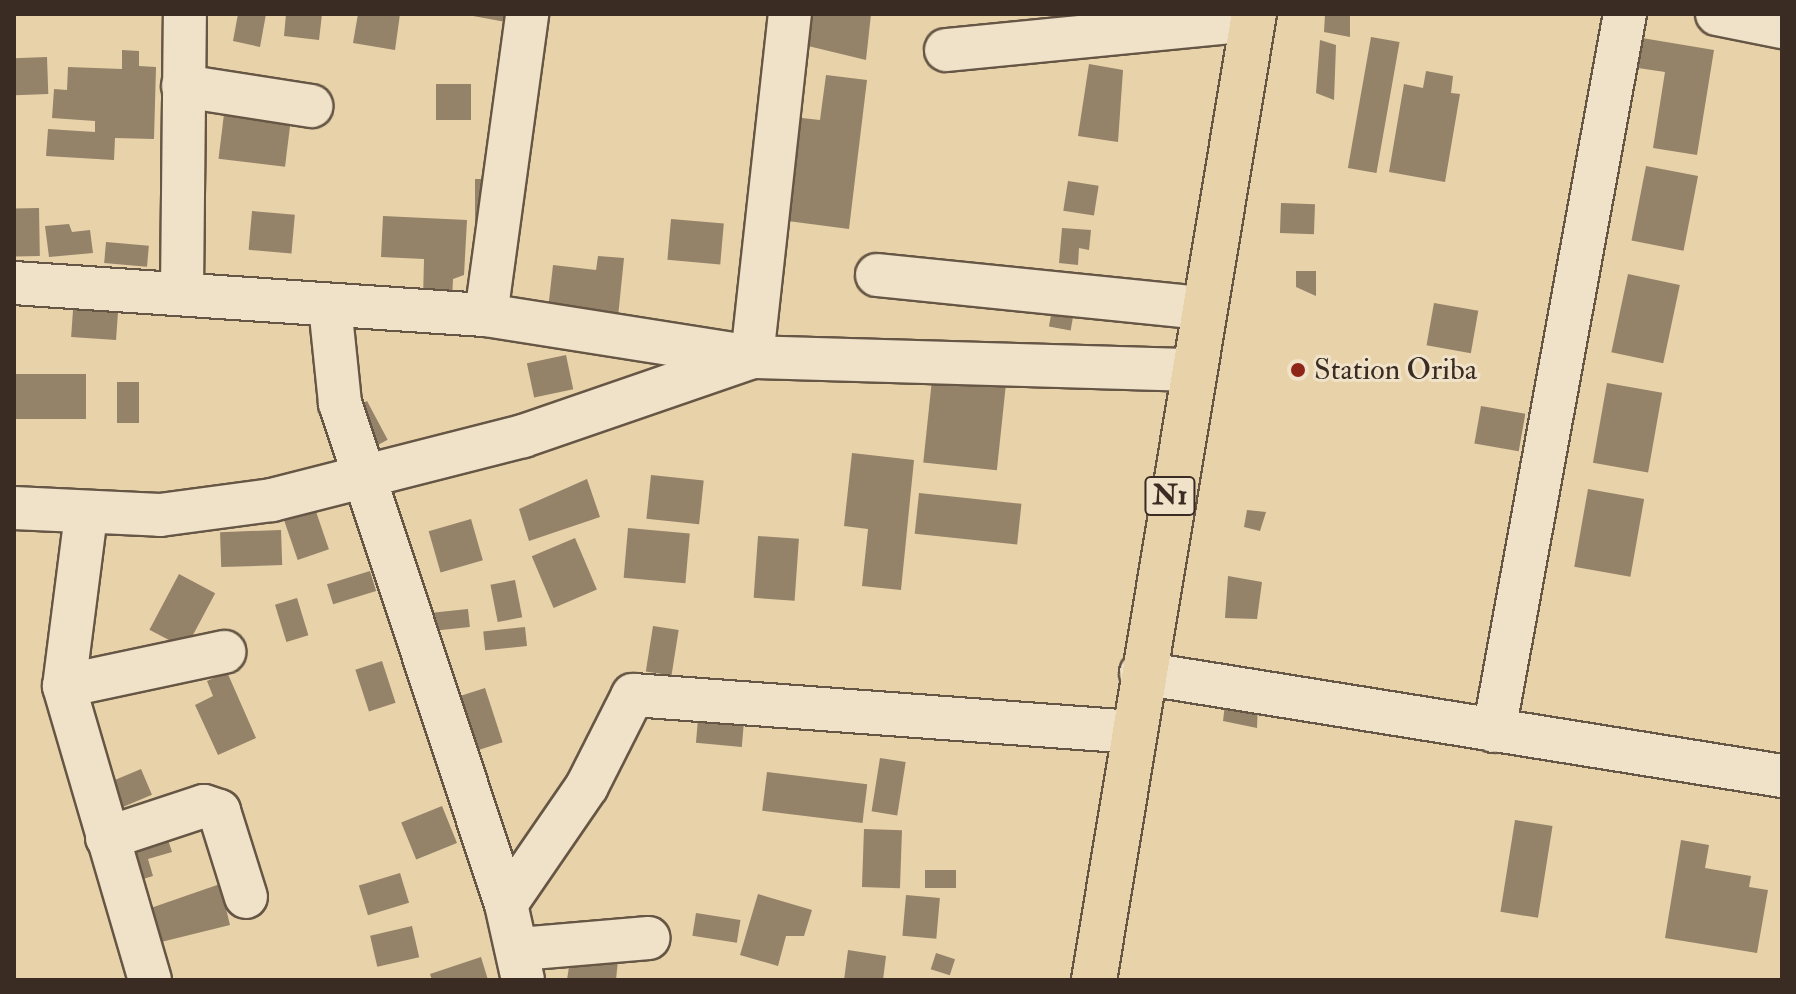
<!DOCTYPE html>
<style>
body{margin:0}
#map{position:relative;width:1796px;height:994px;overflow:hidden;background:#e8d2aa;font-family:"IM FELL Double Pica",serif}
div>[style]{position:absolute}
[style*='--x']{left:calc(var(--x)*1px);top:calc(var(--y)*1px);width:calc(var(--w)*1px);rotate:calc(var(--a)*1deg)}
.building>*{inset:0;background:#948269;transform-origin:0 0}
.roads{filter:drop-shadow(2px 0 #665645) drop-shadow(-2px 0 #665645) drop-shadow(0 2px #665645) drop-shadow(0 -2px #665645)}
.minor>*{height:42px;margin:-21px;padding:0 21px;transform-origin:21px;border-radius:21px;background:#f0e2c8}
.major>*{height:44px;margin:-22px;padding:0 22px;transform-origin:22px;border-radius:22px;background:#e8d2aa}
.dots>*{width:22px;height:22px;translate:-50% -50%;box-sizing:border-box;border:4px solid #f0e2c8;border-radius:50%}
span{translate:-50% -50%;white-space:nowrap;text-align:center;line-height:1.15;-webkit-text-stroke:6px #f0e2c8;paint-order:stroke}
.shield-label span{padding:2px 6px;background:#f0e2c8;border:2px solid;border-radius:6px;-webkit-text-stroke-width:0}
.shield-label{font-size:28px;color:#3a2c23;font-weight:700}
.poi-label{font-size:30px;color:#3a2c23}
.left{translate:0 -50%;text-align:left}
.frame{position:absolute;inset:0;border:16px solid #3a2c23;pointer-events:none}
</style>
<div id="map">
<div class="building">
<div style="clip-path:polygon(238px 14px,266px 14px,260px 47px,233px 41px)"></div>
<div style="clip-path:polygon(286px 14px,322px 14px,319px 40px,284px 36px)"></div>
<div style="clip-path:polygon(358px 14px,400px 14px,395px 50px,353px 43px)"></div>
<div style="clip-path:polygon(462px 14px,513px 14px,512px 23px)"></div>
<div style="clip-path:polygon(807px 14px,871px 14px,866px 60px,804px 45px)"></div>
<div style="clip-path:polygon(1325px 14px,1350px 14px,1350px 37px,1324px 32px)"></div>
<div style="left:1371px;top:37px;width:29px;height:133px;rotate:10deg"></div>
<div style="clip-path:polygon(1636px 37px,1714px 50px,1697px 155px,1653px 148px,1665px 72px,1631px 67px)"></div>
<div style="clip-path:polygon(1320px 40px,1336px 45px,1334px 100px,1316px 93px)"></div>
<div style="clip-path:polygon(122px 50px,139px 51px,139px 66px,156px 67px,154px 139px,115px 138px,114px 160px,46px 156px,48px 129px,95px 132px,95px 121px,52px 118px,54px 89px,67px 90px,68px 67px,122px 69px)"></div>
<div style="left:47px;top:57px;width:37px;height:33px;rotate:88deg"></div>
<div style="clip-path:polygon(1089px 64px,1123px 70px,1118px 142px,1078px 136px)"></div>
<div style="clip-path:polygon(1426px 71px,1453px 76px,1451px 93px,1460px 94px,1445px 182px,1389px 172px,1404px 84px,1423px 88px)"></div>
<div style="clip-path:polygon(826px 75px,867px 80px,849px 229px,780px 220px,793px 117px,820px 120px)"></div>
<div style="left:436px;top:84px;width:35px;height:36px"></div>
<div style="left:224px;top:114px;width:67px;height:45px;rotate:7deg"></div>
<div style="left:1646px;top:166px;width:53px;height:76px;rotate:11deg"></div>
<div style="left:475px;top:179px;width:13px;height:42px"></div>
<div style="left:1068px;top:181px;width:31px;height:30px;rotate:9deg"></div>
<div style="left:1281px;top:203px;width:34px;height:30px;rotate:2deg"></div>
<div style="left:39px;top:208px;width:48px;height:25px;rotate:89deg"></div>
<div style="left:252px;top:211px;width:43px;height:39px;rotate:5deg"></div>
<div style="clip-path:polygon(383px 216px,467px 220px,464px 275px,453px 279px,452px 301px,423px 300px,424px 259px,381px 257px)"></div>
<div style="left:671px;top:219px;width:53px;height:41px;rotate:5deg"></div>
<div style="clip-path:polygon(69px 224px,72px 232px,90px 230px,93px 253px,49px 257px,45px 226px)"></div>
<div style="clip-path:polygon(1062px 228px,1091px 230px,1089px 250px,1079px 248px,1078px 265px,1059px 263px)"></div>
<div style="left:106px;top:242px;width:43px;height:21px;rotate:5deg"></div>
<div style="clip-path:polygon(598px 256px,624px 258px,618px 317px,548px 310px,553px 265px,596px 270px)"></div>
<div style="clip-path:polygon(1296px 271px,1316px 271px,1316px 296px,1296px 287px)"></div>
<div style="left:1628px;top:274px;width:53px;height:80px;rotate:12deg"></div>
<div style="left:74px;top:296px;width:45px;height:41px;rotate:4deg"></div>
<div style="left:1054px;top:298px;width:22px;height:29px;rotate:10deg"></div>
<div style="left:1434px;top:303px;width:45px;height:43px;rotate:10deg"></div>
<div style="left:566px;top:355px;width:35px;height:40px;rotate:78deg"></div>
<div style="left:933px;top:370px;width:74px;height:93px;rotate:6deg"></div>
<div style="left:14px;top:374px;width:72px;height:45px"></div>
<div style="left:117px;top:382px;width:22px;height:41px"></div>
<div style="left:1607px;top:383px;width:56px;height:81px;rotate:10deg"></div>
<div style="left:367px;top:401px;width:44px;height:18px;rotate:62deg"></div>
<div style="left:1481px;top:406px;width:45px;height:38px;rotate:10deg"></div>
<div style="clip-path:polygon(852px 453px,914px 460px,901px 590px,862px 586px,868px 529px,844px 526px)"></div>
<div style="left:651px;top:475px;width:53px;height:44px;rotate:6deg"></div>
<div style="clip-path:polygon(587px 479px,600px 517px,529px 541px,519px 509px)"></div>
<div style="left:1588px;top:489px;width:57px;height:79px;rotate:10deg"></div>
<div style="left:919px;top:493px;width:103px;height:41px;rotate:6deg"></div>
<div style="left:312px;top:500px;width:52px;height:33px;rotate:71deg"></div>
<div style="clip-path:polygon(1247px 510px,1266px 512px,1260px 531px,1244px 527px)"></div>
<div style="left:471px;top:519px;width:43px;height:44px;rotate:74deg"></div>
<div style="left:628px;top:528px;width:62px;height:50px;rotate:5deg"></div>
<div style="left:281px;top:530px;width:35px;height:61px;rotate:88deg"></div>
<div style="left:758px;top:536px;width:41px;height:62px;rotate:4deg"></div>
<div style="left:575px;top:538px;width:56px;height:47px;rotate:67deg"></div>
<div style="left:370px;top:571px;width:21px;height:45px;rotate:73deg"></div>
<div style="left:179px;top:574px;width:41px;height:63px;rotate:28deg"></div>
<div style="clip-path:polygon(1228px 576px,1262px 582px,1257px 619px,1225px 618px)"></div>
<div style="left:515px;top:580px;width:38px;height:25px;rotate:79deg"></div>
<div style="left:297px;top:598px;width:39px;height:23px;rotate:73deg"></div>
<div style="left:468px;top:609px;width:18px;height:36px;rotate:84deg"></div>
<div style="left:653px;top:626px;width:26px;height:46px;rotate:9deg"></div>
<div style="left:525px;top:627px;width:19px;height:42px;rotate:84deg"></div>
<div style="left:382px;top:661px;width:44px;height:28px;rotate:72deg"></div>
<div style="clip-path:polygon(227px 672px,256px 738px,218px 755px,195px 705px,213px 696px,207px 681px)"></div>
<div style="left:485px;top:688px;width:57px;height:31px;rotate:72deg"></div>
<div style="clip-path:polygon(1226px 696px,1258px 702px,1257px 728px,1223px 721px)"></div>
<div style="left:699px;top:708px;width:46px;height:35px;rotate:5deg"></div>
<div style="left:880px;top:758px;width:26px;height:54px;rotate:9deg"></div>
<div style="left:141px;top:769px;width:28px;height:38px;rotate:67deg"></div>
<div style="left:767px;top:772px;width:101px;height:39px;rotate:7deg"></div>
<div style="left:442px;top:806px;width:40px;height:44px;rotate:68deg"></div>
<div style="left:1515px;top:820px;width:38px;height:93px;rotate:9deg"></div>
<div style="clip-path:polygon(164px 827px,172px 852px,148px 859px,153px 876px,130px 883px,118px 841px)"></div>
<div style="left:864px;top:829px;width:38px;height:58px;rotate:2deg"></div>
<div style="clip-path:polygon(1681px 840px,1709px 845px,1705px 868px,1751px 876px,1749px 887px,1768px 890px,1757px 953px,1665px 938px)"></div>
<div style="left:956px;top:870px;width:18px;height:31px;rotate:90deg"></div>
<div style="left:400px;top:873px;width:31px;height:43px;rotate:73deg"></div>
<div style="clip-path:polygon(220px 884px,230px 925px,153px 944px,145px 910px)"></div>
<div style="clip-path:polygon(758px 894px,812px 910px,804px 936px,786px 936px,778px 966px,740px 955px)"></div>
<div style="left:906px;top:895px;width:34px;height:41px;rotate:5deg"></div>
<div style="left:696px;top:913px;width:45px;height:23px;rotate:9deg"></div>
<div style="left:412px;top:926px;width:32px;height:43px;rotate:77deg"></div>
<div style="clip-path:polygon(848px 950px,886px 956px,883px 980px,844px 980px)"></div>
<div style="clip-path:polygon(571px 953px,618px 960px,616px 980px,567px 980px)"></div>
<div style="left:936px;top:953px;width:20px;height:17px;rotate:18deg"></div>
<div style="clip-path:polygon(481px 957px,488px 980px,432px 980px,430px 974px)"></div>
</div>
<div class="roads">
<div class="minor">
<div style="--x:1717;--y:14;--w:66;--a:11.3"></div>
<div style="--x:946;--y:50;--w:308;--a:-5.6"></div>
<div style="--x:183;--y:86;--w:130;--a:8.9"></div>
<div style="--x:877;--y:275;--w:326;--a:5.8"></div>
<div style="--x:14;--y:283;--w:473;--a:3.9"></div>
<div style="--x:486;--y:315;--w:269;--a:9"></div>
<div style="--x:752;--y:357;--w:438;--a:1.7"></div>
<div style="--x:182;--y:290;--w:276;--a:-89.4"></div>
<div style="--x:330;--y:306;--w:98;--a:84.1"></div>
<div style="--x:340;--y:403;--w:528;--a:71.67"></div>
<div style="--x:506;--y:904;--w:78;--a:77.4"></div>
<div style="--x:486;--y:315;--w:304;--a:-82.2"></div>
<div style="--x:14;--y:508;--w:146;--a:2.7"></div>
<div style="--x:160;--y:515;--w:113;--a:-7.6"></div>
<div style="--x:272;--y:500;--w:259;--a:-14.3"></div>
<div style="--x:523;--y:436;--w:242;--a:-19"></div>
<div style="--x:752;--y:357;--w:345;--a:-83.7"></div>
<div style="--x:86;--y:515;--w:172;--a:97.3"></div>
<div style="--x:64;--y:686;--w:306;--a:73.7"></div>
<div style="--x:1141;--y:673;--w:649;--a:9.13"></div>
<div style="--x:64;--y:686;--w:164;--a:-12"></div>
<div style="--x:1494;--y:731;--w:729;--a:-79.65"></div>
<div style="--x:107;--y:838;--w:102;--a:-18.3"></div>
<div style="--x:204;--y:806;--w:16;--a:18"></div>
<div style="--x:219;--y:811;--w:90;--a:72.6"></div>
<div style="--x:506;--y:904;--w:143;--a:-55.5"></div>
<div style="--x:587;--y:786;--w:102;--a:-63.2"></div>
<div style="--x:633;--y:695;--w:501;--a:4.23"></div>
<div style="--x:520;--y:949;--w:129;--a:-4.9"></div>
</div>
<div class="major">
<div style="--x:1094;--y:980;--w:979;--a:-80.6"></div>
</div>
</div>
<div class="dots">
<div style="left:1298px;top:370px;background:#8f2418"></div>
</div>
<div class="shield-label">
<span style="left:1170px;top:496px">N1</span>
</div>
<div class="poi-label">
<span class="left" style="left:1314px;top:370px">Station Oriba</span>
</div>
<div class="frame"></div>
</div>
